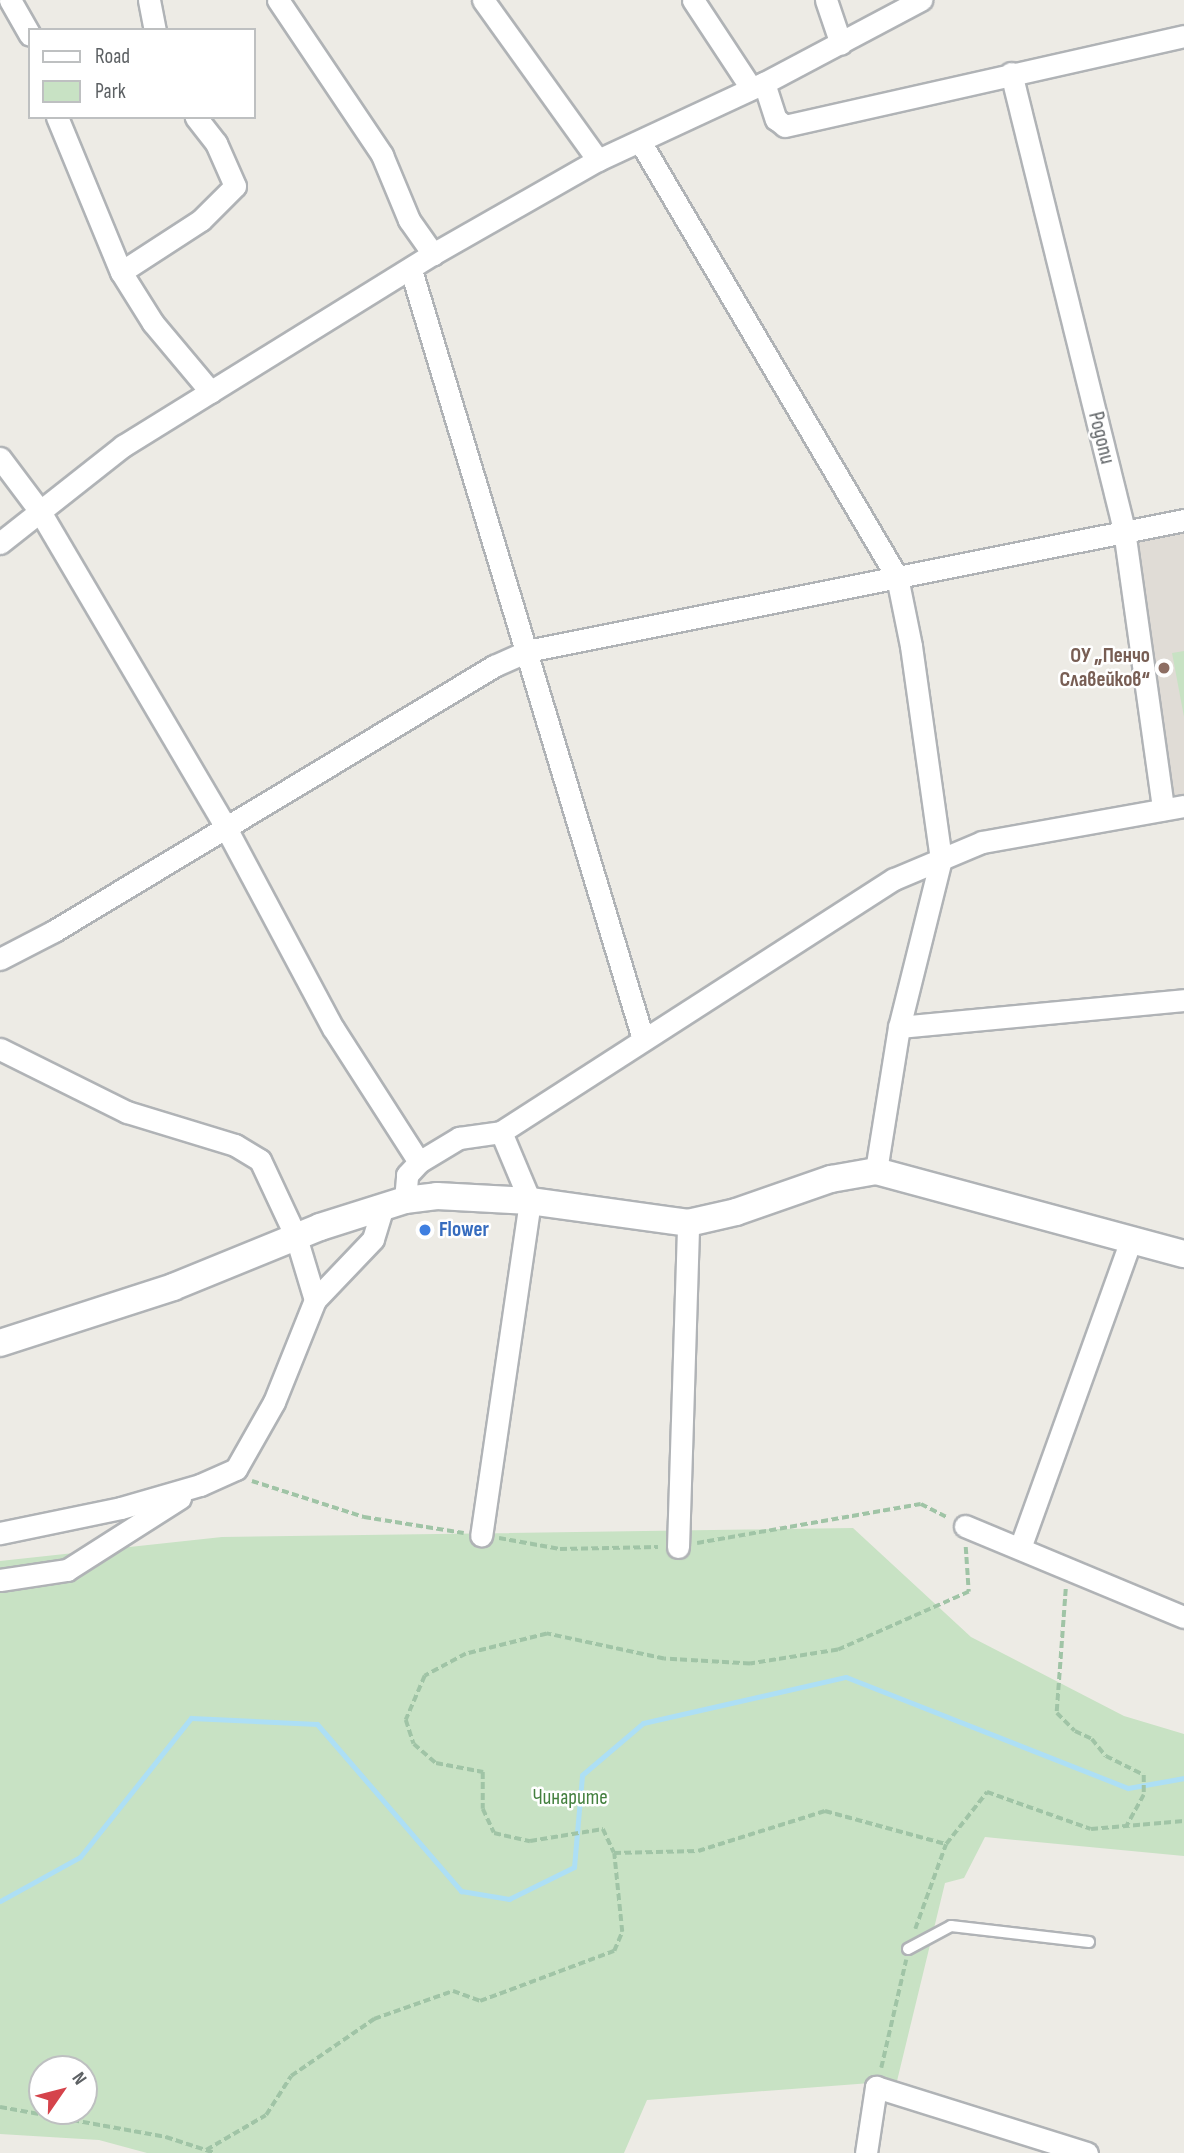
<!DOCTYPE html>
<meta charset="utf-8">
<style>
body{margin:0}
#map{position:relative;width:1184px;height:2153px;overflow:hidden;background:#edebe5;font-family:"Sofia Sans Condensed",sans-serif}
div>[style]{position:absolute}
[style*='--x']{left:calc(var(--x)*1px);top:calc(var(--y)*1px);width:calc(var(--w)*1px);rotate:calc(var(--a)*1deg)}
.education>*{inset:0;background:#e0dcd6}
.green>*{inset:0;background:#c8e2c4}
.stream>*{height:5px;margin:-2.5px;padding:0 2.5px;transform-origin:2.5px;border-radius:2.5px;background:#addff5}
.path>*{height:3.5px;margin-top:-1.75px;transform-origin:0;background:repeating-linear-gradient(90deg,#a0c4a6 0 7px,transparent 0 10.5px)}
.roads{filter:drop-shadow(2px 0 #b0b3b6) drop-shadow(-2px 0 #b0b3b6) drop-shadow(0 2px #b0b3b6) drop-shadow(0 -2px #b0b3b6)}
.service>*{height:10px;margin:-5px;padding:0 5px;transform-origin:5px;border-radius:5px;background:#fff}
.minor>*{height:21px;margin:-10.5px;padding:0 10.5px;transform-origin:10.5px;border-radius:10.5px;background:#fff}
.tertiary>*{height:26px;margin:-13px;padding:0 13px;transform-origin:13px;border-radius:13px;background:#fff}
.dots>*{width:19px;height:19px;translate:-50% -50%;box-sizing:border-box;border:4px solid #fff;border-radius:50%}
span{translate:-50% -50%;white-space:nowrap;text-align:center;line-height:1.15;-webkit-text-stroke:5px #fff;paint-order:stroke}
.street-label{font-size:21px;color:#5d6164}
.education-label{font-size:21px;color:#785e54;font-weight:700}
.right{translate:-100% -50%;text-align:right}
.shop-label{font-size:21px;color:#366cbe;font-weight:700}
.left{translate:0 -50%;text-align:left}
.park-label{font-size:21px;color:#44803f}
.legend{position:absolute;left:28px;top:28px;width:228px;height:91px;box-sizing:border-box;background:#fff;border:2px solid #bec0c1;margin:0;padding:9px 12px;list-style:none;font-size:21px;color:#5d6164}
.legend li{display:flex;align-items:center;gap:14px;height:35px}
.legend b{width:35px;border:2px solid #bec0c1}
.north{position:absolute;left:28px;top:2055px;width:70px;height:70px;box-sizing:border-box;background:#fff;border:2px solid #bec0c1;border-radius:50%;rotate:55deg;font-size:19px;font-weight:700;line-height:28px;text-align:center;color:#5d6164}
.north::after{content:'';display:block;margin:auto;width:24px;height:32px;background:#d5434b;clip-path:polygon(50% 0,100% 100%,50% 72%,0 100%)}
</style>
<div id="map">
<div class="education">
<div style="clip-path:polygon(1184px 520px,1184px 805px,1163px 809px,1124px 530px)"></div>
</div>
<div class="green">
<div style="clip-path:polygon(1184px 651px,1184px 717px,1172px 653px)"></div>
<div style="clip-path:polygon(evenodd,853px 1528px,971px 1637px,1124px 1716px,1184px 1734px,1184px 1856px,985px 1837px,964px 1878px,945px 1883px,897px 2081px,647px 2100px,624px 2153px,147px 2153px,99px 2140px,0 2134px,0 1561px,222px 1537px,853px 1528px,42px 2069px,84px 2069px,84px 2111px,42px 2111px,42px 2069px)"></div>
</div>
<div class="stream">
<div style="--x:0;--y:1901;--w:91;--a:-28.8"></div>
<div style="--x:80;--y:1857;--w:178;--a:-51.4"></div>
<div style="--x:191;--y:1718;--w:126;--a:2.7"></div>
<div style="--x:317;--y:1724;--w:221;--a:49.2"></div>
<div style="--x:461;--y:1891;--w:49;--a:9.5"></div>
<div style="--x:509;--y:1899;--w:72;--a:-26.2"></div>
<div style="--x:574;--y:1867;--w:92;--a:-85"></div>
<div style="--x:582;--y:1775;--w:80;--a:-40.4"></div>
<div style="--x:643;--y:1723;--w:208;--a:-12.8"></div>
<div style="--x:846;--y:1677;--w:303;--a:21.5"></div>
<div style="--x:1128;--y:1788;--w:57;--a:-10.1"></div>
</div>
<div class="path">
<div style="--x:252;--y:1481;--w:118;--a:17.8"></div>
<div style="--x:364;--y:1517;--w:101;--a:9.1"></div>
<div style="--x:499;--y:1538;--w:62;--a:10.2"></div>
<div style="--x:560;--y:1549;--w:98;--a:-1.2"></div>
<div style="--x:697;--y:1543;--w:227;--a:-9.9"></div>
<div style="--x:921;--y:1504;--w:31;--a:27"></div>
<div style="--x:966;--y:1547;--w:45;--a:86.2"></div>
<div style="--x:969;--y:1592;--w:143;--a:156.1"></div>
<div style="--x:838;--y:1650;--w:89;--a:171"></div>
<div style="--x:750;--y:1664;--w:86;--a:-176.7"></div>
<div style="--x:664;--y:1659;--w:120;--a:-167.9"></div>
<div style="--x:547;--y:1634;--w:83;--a:166.1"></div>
<div style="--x:466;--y:1654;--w:47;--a:151.8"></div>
<div style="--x:425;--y:1676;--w:48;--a:113.4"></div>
<div style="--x:406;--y:1720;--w:25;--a:72"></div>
<div style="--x:414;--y:1744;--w:29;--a:41"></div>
<div style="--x:436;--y:1763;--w:48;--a:10.8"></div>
<div style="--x:483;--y:1772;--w:37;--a:90"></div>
<div style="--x:483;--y:1809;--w:26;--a:65"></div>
<div style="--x:494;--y:1833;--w:37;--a:13"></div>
<div style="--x:530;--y:1841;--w:74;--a:-9.3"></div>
<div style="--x:603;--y:1829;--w:26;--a:65"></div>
<div style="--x:614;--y:1853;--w:84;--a:-1.4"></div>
<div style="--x:698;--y:1851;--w:133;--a:-17.5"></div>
<div style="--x:825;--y:1811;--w:125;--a:15.3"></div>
<div style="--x:946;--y:1844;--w:66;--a:-51.7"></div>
<div style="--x:987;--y:1792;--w:110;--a:19.6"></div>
<div style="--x:1091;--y:1829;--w:93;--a:-4.9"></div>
<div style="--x:1066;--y:1589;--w:124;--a:94.2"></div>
<div style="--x:1057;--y:1713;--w:25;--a:45"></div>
<div style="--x:1075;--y:1731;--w:19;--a:25"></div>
<div style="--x:1092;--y:1739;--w:22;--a:51"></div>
<div style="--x:1106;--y:1756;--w:42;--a:26.6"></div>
<div style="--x:1144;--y:1775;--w:20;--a:90"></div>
<div style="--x:1144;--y:1795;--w:35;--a:119"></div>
<div style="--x:915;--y:1929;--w:90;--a:-70"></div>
<div style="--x:881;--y:2068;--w:111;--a:-77"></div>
<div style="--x:0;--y:2107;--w:169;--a:10.2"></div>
<div style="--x:166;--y:2137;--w:52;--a:18.1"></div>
<div style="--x:206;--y:2150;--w:69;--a:-30.3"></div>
<div style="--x:266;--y:2115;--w:46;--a:-57.3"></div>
<div style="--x:291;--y:2076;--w:101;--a:-34.5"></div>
<div style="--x:374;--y:2019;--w:84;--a:-19.5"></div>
<div style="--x:453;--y:1991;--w:29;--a:20"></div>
<div style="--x:480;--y:2001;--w:143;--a:-20.5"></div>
<div style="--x:614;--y:1951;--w:21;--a:-67"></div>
<div style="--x:622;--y:1932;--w:79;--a:-95.8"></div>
</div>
<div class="roads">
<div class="service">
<div style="--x:908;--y:1949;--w:49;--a:-28.1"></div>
<div style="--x:951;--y:1926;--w:139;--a:6.6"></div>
</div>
<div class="minor">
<div style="--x:10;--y:0;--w:40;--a:60.3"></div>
<div style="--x:149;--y:0;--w:31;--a:79"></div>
<div style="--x:278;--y:0;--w:187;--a:56.1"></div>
<div style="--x:382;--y:155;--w:70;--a:67.4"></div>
<div style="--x:409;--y:220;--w:42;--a:54.8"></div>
<div style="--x:483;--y:0;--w:197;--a:54.3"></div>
<div style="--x:693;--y:0;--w:105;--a:56.6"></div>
<div style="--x:826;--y:0;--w:46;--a:71.2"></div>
<div style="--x:1011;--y:73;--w:471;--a:76.1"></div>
<div style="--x:1124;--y:530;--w:282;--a:82"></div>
<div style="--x:764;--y:83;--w:38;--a:72"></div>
<div style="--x:776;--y:119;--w:11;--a:38"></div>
<div style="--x:785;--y:126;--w:409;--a:-12.7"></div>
<div style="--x:57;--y:117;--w:168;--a:67.6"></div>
<div style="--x:121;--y:272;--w:60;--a:57.9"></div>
<div style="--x:153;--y:323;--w:90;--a:50"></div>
<div style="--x:641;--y:143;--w:504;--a:59.47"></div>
<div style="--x:897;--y:577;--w:70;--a:78.5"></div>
<div style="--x:911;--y:646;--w:215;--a:82"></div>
<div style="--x:941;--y:859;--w:173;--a:104"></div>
<div style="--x:899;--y:1027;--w:146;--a:99.1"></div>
<div style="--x:411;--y:270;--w:803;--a:73.21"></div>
<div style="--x:121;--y:272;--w:95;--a:-33"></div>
<div style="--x:201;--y:220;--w:48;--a:-45"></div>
<div style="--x:235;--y:186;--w:47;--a:-113.8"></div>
<div style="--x:216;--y:143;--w:33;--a:-128"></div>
<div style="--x:0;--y:458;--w:65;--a:53.1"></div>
<div style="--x:39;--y:510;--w:369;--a:59.5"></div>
<div style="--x:226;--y:828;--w:227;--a:61.9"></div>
<div style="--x:333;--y:1028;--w:159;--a:57.3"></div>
<div style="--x:0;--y:543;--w:157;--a:-38.3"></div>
<div style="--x:123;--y:446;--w:365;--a:-31.8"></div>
<div style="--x:433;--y:254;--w:190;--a:-29.7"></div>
<div style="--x:598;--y:160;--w:183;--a:-24.9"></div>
<div style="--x:764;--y:83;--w:178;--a:-27.9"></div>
<div style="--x:0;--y:959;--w:61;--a:-27.4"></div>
<div style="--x:54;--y:931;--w:514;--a:-31.06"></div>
<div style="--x:494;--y:666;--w:36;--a:-24"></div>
<div style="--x:527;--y:651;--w:670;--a:-11.28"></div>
<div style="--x:899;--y:1027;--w:286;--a:-5.4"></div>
<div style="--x:0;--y:1049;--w:142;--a:26.4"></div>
<div style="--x:127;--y:1112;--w:113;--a:17"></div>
<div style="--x:235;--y:1145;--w:29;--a:31"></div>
<div style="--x:260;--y:1160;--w:85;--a:64.9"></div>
<div style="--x:296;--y:1237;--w:66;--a:73.2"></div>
<div style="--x:315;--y:1300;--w:110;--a:111.9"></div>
<div style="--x:274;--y:1402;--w:77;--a:119.6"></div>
<div style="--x:236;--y:1469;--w:39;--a:156"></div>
<div style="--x:200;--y:1485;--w:82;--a:163.8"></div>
<div style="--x:121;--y:1508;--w:124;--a:168.3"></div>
<div style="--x:501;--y:1132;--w:467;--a:-32.8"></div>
<div style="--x:894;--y:879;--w:95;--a:-22.8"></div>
<div style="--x:982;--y:842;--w:205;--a:-10.1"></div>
<div style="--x:405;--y:1200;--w:25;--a:-85"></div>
<div style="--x:407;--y:1175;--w:18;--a:-47"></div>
<div style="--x:419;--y:1162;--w:47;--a:-31"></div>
<div style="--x:459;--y:1138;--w:42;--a:-8.1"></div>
<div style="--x:501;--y:1132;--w:75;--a:67.2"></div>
<div style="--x:530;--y:1201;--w:338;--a:98.3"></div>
<div style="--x:315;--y:1300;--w:84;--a:-46.4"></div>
<div style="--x:373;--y:1239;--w:34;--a:-73"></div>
<div style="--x:965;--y:1526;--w:237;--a:22.6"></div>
<div style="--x:678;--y:1547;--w:324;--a:-88.2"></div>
<div style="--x:1020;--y:1548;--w:327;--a:-70.2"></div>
<div style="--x:0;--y:1580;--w:68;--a:-8.5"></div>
<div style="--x:67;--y:1570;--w:134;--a:-32.5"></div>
<div style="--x:866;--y:2153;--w:67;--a:-81.4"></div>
<div style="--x:876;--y:2087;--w:221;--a:17.4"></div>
</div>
<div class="tertiary">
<div style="--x:0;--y:1343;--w:182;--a:-17.9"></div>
<div style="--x:173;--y:1287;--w:159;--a:-22.2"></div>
<div style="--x:320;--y:1227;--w:89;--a:-17.6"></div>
<div style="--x:405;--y:1200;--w:32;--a:-7"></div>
<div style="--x:437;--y:1196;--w:93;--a:3.1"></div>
<div style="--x:530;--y:1201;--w:160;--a:7.9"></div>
<div style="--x:688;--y:1223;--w:49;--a:-12.9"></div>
<div style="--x:736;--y:1212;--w:101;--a:-19.2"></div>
<div style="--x:831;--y:1179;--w:46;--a:-10.1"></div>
<div style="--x:876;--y:1171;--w:319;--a:15.1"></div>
</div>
</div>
<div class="dots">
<div style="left:1164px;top:668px;background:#8d6e63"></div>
<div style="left:425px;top:1230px;background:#3f7fe0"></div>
</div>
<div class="street-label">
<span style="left:1101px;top:438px;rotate:76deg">Родопи</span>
</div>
<div class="education-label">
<span class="right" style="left:1150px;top:668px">ОУ „Пенчо<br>Славейков“</span>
</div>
<div class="shop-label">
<span class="left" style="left:439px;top:1230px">Flower</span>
</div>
<div class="park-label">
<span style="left:570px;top:1798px">Чинарите</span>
</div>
<ul class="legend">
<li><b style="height:9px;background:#fff"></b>Road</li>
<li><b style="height:19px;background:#c8e2c4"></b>Park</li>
</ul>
<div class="north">N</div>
</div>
